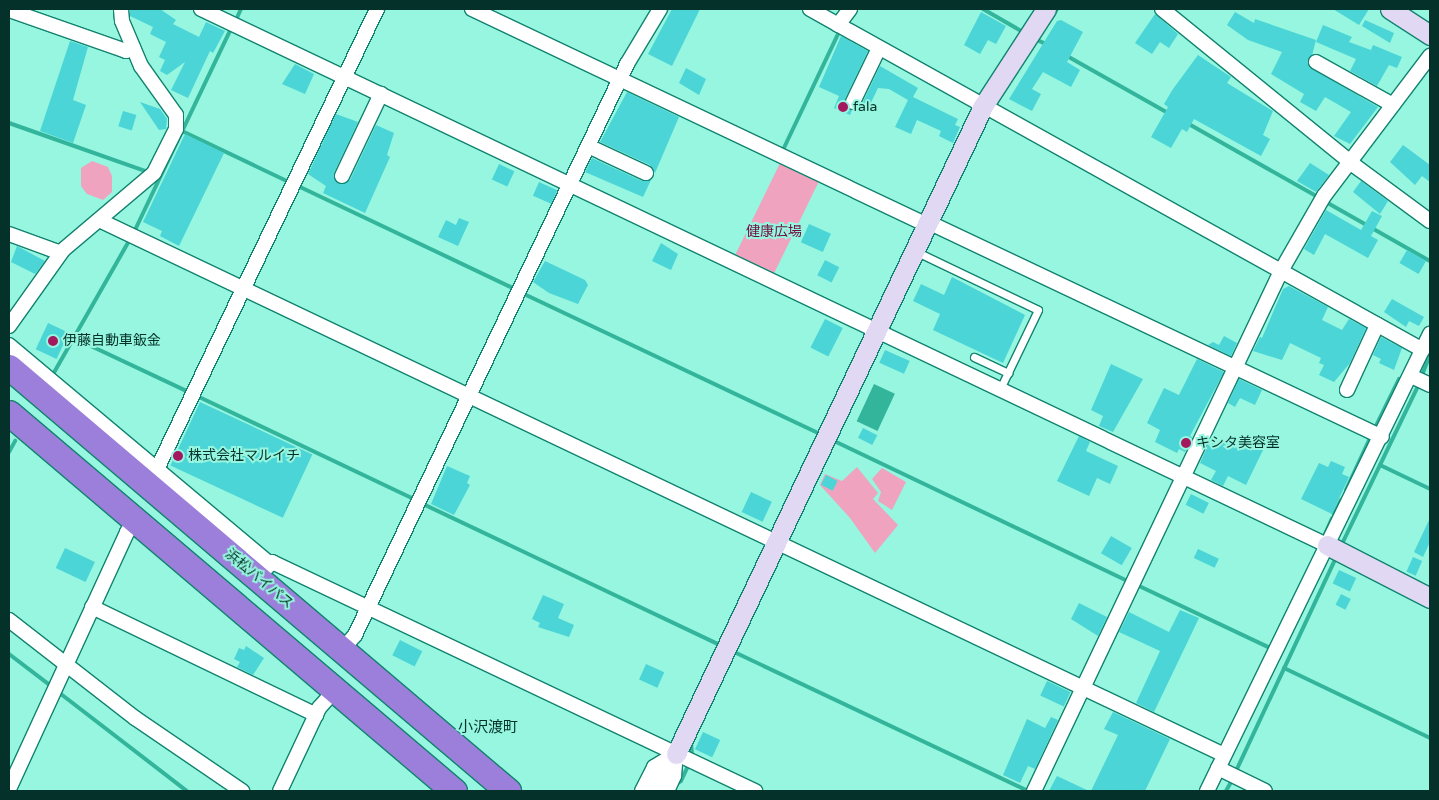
<!DOCTYPE html>
<meta charset="utf-8">
<style>
body{margin:0}
#map{position:relative;width:1439px;height:800px;overflow:hidden;background:#96f6df;font-family:"Varela Round","Noto Sans JP",sans-serif}
div>[style]{position:absolute}
[style*='--x']{left:calc(var(--x)*1px);top:calc(var(--y)*1px);width:calc(var(--w)*1px);rotate:calc(var(--a)*1deg)}
.green>*{inset:0;background:#efa3be;transform-origin:0 0}
.water>*{inset:0;background:#33b59c;transform-origin:0 0}
.stream>*{height:4px;margin:-2px;padding:0 2px;transform-origin:2px;border-radius:2px;background:#33b59c}
.building>*{inset:0;background:#4bd5d7;transform-origin:0 0}
.roads{filter:drop-shadow(1px 0 #128370) drop-shadow(-1px 0 #128370) drop-shadow(0 1px #128370) drop-shadow(0 -1px #128370)}
.lane>*{height:7px;margin:-3.5px;padding:0 3.5px;transform-origin:3.5px;border-radius:3.5px;background:#fff}
.street>*{height:14px;margin:-7px;padding:0 7px;transform-origin:7px;border-radius:7px;background:#fff}
.secondary>*{height:19px;margin:-9.5px;padding:0 9.5px;transform-origin:9.5px;border-radius:9.5px;background:#e1d9f4}
.highway>*{height:25px;margin:-12.5px;padding:0 12.5px;transform-origin:12.5px;border-radius:12.5px;background:#9b7fda}
.dots>*{width:14px;height:14px;translate:-50% -50%;box-sizing:border-box;border:2px solid #96f6df;border-radius:50%}
span{translate:-50% -50%;white-space:nowrap;text-align:center;line-height:1.15;-webkit-text-stroke:4px #96f6df;paint-order:stroke}
.poi-label{font-size:14px;color:#043129}
.left{translate:0 -50%;text-align:left}
.park-label{font-size:14px;color:#730c40}
.street-label{font-size:14px;color:#043129}
.neighbourhood-label{font-size:15px;color:#043129}
.frame{position:absolute;inset:0;border:10px solid #043129;pointer-events:none}
</style>
<div id="map">
<div class="green">
<div style="left:782px;top:159px;width:43px;height:109px;rotate:26deg"></div>
<div style="clip-path:polygon(92px 161px,108px 167px,112px 176px,112px 192px,103px 200px,87px 194px,81px 186px,81px 168px)"></div>
<div style="clip-path:polygon(857px 467px,878px 493px,873px 499px,898px 525px,875px 553px,850px 518px,820px 485px,825px 474px,842px 481px)"></div>
<div style="clip-path:polygon(882px 468px,906px 482px,892px 510px,878px 501px,881px 492px,872px 479px)"></div>
</div>
<div class="water">
<div style="left:874px;top:384px;width:23px;height:41px;rotate:25deg"></div>
</div>
<div class="stream">
<div style="--x:983;--y:9;--w:46;--a:29.9"></div>
<div style="--x:1054;--y:13;--w:5;--a:-53"></div>
<div style="--x:236;--y:20;--w:12;--a:-66"></div>
<div style="--x:1035;--y:39;--w:14;--a:25"></div>
<div style="--x:1067;--y:56;--w:118;--a:29.4"></div>
<div style="--x:9;--y:123;--w:147;--a:19.4"></div>
<div style="--x:1187;--y:123;--w:150;--a:29.5"></div>
<div style="--x:182;--y:131;--w:119;--a:25.5"></div>
<div style="--x:980;--y:134;--w:17;--a:-65"></div>
<div style="--x:782;--y:152;--w:133;--a:-64.6"></div>
<div style="--x:298;--y:186;--w:238;--a:25.4"></div>
<div style="--x:1326;--y:202;--w:120;--a:29.6"></div>
<div style="--x:135;--y:230;--w:223;--a:-64.5"></div>
<div style="--x:524;--y:294;--w:327;--a:25.3"></div>
<div style="--x:74;--y:338;--w:127;--a:25.2"></div>
<div style="--x:1422;--y:375;--w:22;--a:-68"></div>
<div style="--x:52;--y:376;--w:155;--a:-60.3"></div>
<div style="--x:197;--y:396;--w:240;--a:25.4"></div>
<div style="--x:1374;--y:430;--w:57;--a:-63.9"></div>
<div style="--x:832;--y:440;--w:328;--a:25.5"></div>
<div style="--x:9;--y:452;--w:13;--a:-61"></div>
<div style="--x:1380;--y:465;--w:55;--a:25.6"></div>
<div style="--x:1346;--y:490;--w:60;--a:-65.2"></div>
<div style="--x:423;--y:504;--w:329;--a:25.4"></div>
<div style="--x:1334;--y:514;--w:16;--a:-63"></div>
<div style="--x:1325;--y:534;--w:17;--a:-66"></div>
<div style="--x:1341;--y:546;--w:178;--a:-64.3"></div>
<div style="--x:1137;--y:585;--w:147;--a:25.3"></div>
<div style="--x:732;--y:651;--w:327;--a:25.3"></div>
<div style="--x:9;--y:654;--w:53;--a:37.3"></div>
<div style="--x:1284;--y:668;--w:162;--a:25.6"></div>
<div style="--x:57;--y:691;--w:164;--a:37.6"></div>
<div style="--x:691;--y:743;--w:12;--a:85"></div>
<div style="--x:1236;--y:771;--w:231;--a:-64.9"></div>
<div style="--x:675;--y:785;--w:7;--a:-34"></div>
<div style="--x:681;--y:781;--w:17;--a:-65"></div>
<div style="--x:1226;--y:791;--w:10;--a:-61"></div>
</div>
<div class="building">
<div style="clip-path:polygon(130px 9px,160px 9px,176px 20px,173px 24px,199px 37px,206px 22px,225px 31px,213px 53px,210px 51px,188px 98px,171px 90px,185px 62px,167px 75px,160px 71px,165px 60px,159px 57px,166px 42px,150px 34px,153px 27px,130px 16px)"></div>
<div style="clip-path:polygon(672px 9px,700px 9px,672px 66px,648px 54px)"></div>
<div style="clip-path:polygon(1333px 9px,1369px 9px,1359px 25px)"></div>
<div style="clip-path:polygon(981px 12px,1006px 26px,996px 44px,988px 40px,980px 54px,964px 45px)"></div>
<div style="clip-path:polygon(1235px 12px,1254px 23px,1255px 19px,1316px 40px,1309px 67px,1378px 107px,1350px 144px,1334px 136px,1351px 112px,1325px 97px,1316px 111px,1300px 102px,1304px 94px,1271px 74px,1282px 52px,1248px 40px,1227px 25px)"></div>
<div style="clip-path:polygon(1155px 14px,1178px 34px,1169px 48px,1160px 42px,1152px 54px,1135px 43px)"></div>
<div style="clip-path:polygon(1061px 20px,1083px 32px,1067px 62px,1080px 70px,1071px 87px,1043px 72px,1032px 89px,1041px 94px,1032px 111px,1009px 99px,1057px 21px)"></div>
<div style="clip-path:polygon(1365px 20px,1394px 33px,1390px 43px,1362px 26px)"></div>
<div style="clip-path:polygon(1323px 25px,1352px 37px,1349px 42px,1371px 50px,1373px 45px,1402px 57px,1397px 68px,1389px 65px,1377px 86px,1350px 71px,1356px 59px,1316px 42px)"></div>
<div style="clip-path:polygon(841px 36px,868px 51px,845px 99px,846px 106px,852px 110px,850px 115px,834px 108px,839px 96px,819px 87px)"></div>
<div style="clip-path:polygon(70px 41px,88px 47px,73px 100px,86px 105px,73px 143px,40px 131px)"></div>
<div style="clip-path:polygon(1198px 55px,1231px 77px,1227px 83px,1273px 111px,1263px 135px,1270px 139px,1261px 156px,1194px 119px,1187px 132px,1182px 129px,1171px 148px,1151px 137px,1168px 107px,1164px 104px,1173px 89px)"></div>
<div style="clip-path:polygon(295px 64px,314px 74px,305px 94px,282px 84px)"></div>
<div style="clip-path:polygon(880px 66px,918px 88px,913px 97px,958px 119px,955px 125px,960px 127px,953px 143px,939px 136px,941px 131px,917px 120px,911px 134px,895px 127px,908px 100px,889px 89px,878px 88px,868px 109px,861px 106px)"></div>
<div style="clip-path:polygon(686px 68px,706px 79px,699px 95px,679px 83px)"></div>
<div style="clip-path:polygon(627px 92px,679px 117px,655px 173px,650px 165px,600px 142px)"></div>
<div style="clip-path:polygon(140px 102px,160px 109px,167px 119px,166px 129px,159px 130px)"></div>
<div style="left:123px;top:111px;width:14px;height:16px;rotate:17deg"></div>
<div style="clip-path:polygon(336px 114px,358px 122px,334px 173px,339px 184px,350px 180px,376px 125px,394px 133px,387px 155px,390px 157px,365px 213px,323px 193px,326px 186px,308px 174px)"></div>
<div style="clip-path:polygon(185px 134px,224px 153px,179px 246px,160px 236px,162px 231px,143px 222px)"></div>
<div style="clip-path:polygon(1403px 145px,1430px 165px,1430px 182px,1422px 176px,1415px 185px,1390px 162px)"></div>
<div style="clip-path:polygon(592px 158px,642px 181px,651px 180px,643px 197px,585px 172px)"></div>
<div style="clip-path:polygon(1310px 163px,1329px 175px,1316px 192px,1297px 181px)"></div>
<div style="left:499px;top:164px;width:17px;height:17px;rotate:25deg"></div>
<div style="clip-path:polygon(1361px 181px,1388px 201px,1380px 214px,1353px 192px)"></div>
<div style="left:539px;top:182px;width:20px;height:15px;rotate:24deg"></div>
<div style="clip-path:polygon(1326px 210px,1361px 230px,1372px 211px,1382px 216px,1371px 236px,1378px 240px,1368px 258px,1325px 234px,1314px 255px,1304px 249px)"></div>
<div style="clip-path:polygon(459px 218px,469px 222px,458px 246px,438px 237px,446px 220px,456px 225px)"></div>
<div style="left:809px;top:224px;width:24px;height:20px;rotate:24deg"></div>
<div style="clip-path:polygon(661px 243px,678px 254px,671px 270px,652px 261px)"></div>
<div style="clip-path:polygon(17px 246px,45px 261px,35px 274px,11px 262px)"></div>
<div style="left:1407px;top:250px;width:22px;height:15px;rotate:30deg"></div>
<div style="left:825px;top:260px;width:16px;height:17px;rotate:27deg"></div>
<div style="clip-path:polygon(545px 261px,585px 280px,588px 285px,578px 304px,549px 293px,533px 282px)"></div>
<div style="clip-path:polygon(952px 277px,1025px 315px,1003px 363px,933px 330px,940px 314px,913px 301px,921px 284px,944px 295px)"></div>
<div style="clip-path:polygon(1289px 286px,1328px 307px,1322px 320px,1342px 330px,1349px 319px,1366px 328px,1350px 363px,1334px 382px,1319px 375px,1324px 365px,1319px 363px,1321px 358px,1290px 343px,1282px 360px,1253px 351px,1260px 337px,1262px 338px,1283px 289px)"></div>
<div style="clip-path:polygon(1392px 299px,1424px 317px,1419px 326px,1409px 321px,1406px 327px,1384px 312px)"></div>
<div style="left:825px;top:319px;width:20px;height:32px;rotate:27deg"></div>
<div style="left:48px;top:323px;width:23px;height:29px;rotate:25deg"></div>
<div style="clip-path:polygon(1224px 336px,1237px 343px,1231px 356px,1208px 345px,1213px 342px,1219px 345px)"></div>
<div style="clip-path:polygon(1381px 337px,1402px 348px,1394px 370px,1379px 363px,1381px 359px,1373px 355px)"></div>
<div style="left:885px;top:350px;width:27px;height:14px;rotate:24deg"></div>
<div style="clip-path:polygon(1197px 359px,1224px 372px,1190px 436px,1192px 437px,1185px 452px,1179px 449px,1177px 453px,1155px 442px,1160px 430px,1147px 423px,1164px 388px,1179px 395px)"></div>
<div style="clip-path:polygon(1111px 364px,1143px 379px,1113px 432px,1099px 426px,1103px 416px,1091px 410px)"></div>
<div style="clip-path:polygon(1239px 379px,1262px 390px,1255px 405px,1240px 398px,1235px 407px,1228px 403px)"></div>
<div style="left:200px;top:402px;width:124px;height:70px;rotate:25deg"></div>
<div style="left:863px;top:428px;width:16px;height:11px;rotate:27deg"></div>
<div style="clip-path:polygon(1079px 436px,1090px 442px,1086px 451px,1118px 466px,1110px 484px,1097px 478px,1089px 496px,1057px 481px)"></div>
<div style="clip-path:polygon(1222px 440px,1244px 450px,1247px 442px,1263px 450px,1246px 485px,1228px 476px,1223px 486px,1211px 480px,1216px 471px,1200px 463px,1208px 445px)"></div>
<div style="clip-path:polygon(1331px 461px,1345px 467px,1342px 474px,1349px 477px,1332px 514px,1301px 499px,1319px 463px,1328px 467px)"></div>
<div style="clip-path:polygon(447px 466px,470px 476px,467px 483px,470px 485px,454px 515px,431px 504px)"></div>
<div style="left:826px;top:475px;width:13px;height:11px;rotate:27deg"></div>
<div style="left:751px;top:492px;width:23px;height:22px;rotate:25deg"></div>
<div style="left:1191px;top:494px;width:20px;height:12px;rotate:27deg"></div>
<div style="clip-path:polygon(1430px 518px,1430px 542px,1423px 557px,1414px 552px)"></div>
<div style="left:1111px;top:536px;width:24px;height:20px;rotate:30deg"></div>
<div style="left:65px;top:548px;width:33px;height:22px;rotate:25deg"></div>
<div style="left:1198px;top:549px;width:23px;height:10px;rotate:25deg"></div>
<div style="left:1413px;top:557px;width:10px;height:16px;rotate:24deg"></div>
<div style="left:1339px;top:570px;width:19px;height:15px;rotate:25deg"></div>
<div style="left:1341px;top:594px;width:11px;height:12px;rotate:27deg"></div>
<div style="clip-path:polygon(543px 595px,564px 604px,558px 618px,574px 625px,569px 637px,538px 627px,540px 623px,532px 619px)"></div>
<div style="clip-path:polygon(1079px 603px,1107px 617px,1098px 636px,1071px 619px)"></div>
<div style="clip-path:polygon(1180px 610px,1199px 618px,1154px 712px,1136px 703px,1160px 651px,1119px 632px,1129px 612px,1169px 632px)"></div>
<div style="left:400px;top:640px;width:25px;height:17px;rotate:27deg"></div>
<div style="clip-path:polygon(246px 646px,264px 658px,253px 675px,237px 667px,240px 662px,234px 659px,239px 648px,244px 650px)"></div>
<div style="left:646px;top:664px;width:20px;height:17px;rotate:24deg"></div>
<div style="left:1047px;top:681px;width:26px;height:16px;rotate:25deg"></div>
<div style="clip-path:polygon(1113px 712px,1170px 739px,1145px 791px,1091px 791px,1118px 735px,1104px 729px)"></div>
<div style="clip-path:polygon(1051px 717px,1058px 720px,1035px 769px,1028px 766px,1020px 783px,1003px 775px,1027px 719px,1045px 728px)"></div>
<div style="left:703px;top:732px;width:19px;height:19px;rotate:25deg"></div>
<div style="clip-path:polygon(1057px 776px,1089px 791px,1049px 791px)"></div>
</div>
<div class="roads">
<div class="lane">
<div style="--x:915;--y:251;--w:136;--a:25.6"></div>
<div style="--x:1038;--y:310;--w:88;--a:115.7"></div>
<div style="--x:974;--y:357;--w:38;--a:25"></div>
</div>
<div class="street">
<div style="--x:201;--y:9;--w:1247;--a:25.46"></div>
<div style="--x:472;--y:9;--w:504;--a:25.39"></div>
<div style="--x:810;--y:9;--w:701;--a:29.09"></div>
<div style="--x:1162;--y:9;--w:249;--a:39.1"></div>
<div style="--x:1355;--y:166;--w:93;--a:36.3"></div>
<div style="--x:9;--y:10;--w:124;--a:19.3"></div>
<div style="--x:126;--y:51;--w:8;--a:-23"></div>
<div style="--x:838;--y:25;--w:20;--a:-53"></div>
<div style="--x:1316;--y:62;--w:88;--a:29.2"></div>
<div style="--x:853;--y:102;--w:60;--a:-64.3"></div>
<div style="--x:588;--y:146;--w:64;--a:25"></div>
<div style="--x:342;--y:176;--w:91;--a:-64.6"></div>
<div style="--x:99;--y:220;--w:1246;--a:25.43"></div>
<div style="--x:928;--y:222;--w:502;--a:25.34"></div>
<div style="--x:9;--y:234;--w:55;--a:20.1"></div>
<div style="--x:9;--y:326;--w:93;--a:-54.6"></div>
<div style="--x:63;--y:250;--w:119;--a:-40.2"></div>
<div style="--x:154;--y:173;--w:49;--a:-63.4"></div>
<div style="--x:176;--y:129;--w:14;--a:-90"></div>
<div style="--x:176;--y:115;--w:60;--a:-125.5"></div>
<div style="--x:141;--y:66;--w:49;--a:-112.9"></div>
<div style="--x:122;--y:21;--w:12;--a:-95"></div>
<div style="--x:9;--y:345;--w:341;--a:40"></div>
<div style="--x:1411;--y:376;--w:21;--a:25"></div>
<div style="--x:1347;--y:390;--w:72;--a:-65.2"></div>
<div style="--x:144;--y:482;--w:25;--a:-50"></div>
<div style="--x:160;--y:463;--w:503;--a:-64.45"></div>
<div style="--x:257;--y:578;--w:22;--a:-47"></div>
<div style="--x:272;--y:562;--w:535;--a:25.37"></div>
<div style="--x:92;--y:607;--w:249;--a:25.7"></div>
<div style="--x:9;--y:620;--w:160;--a:37.9"></div>
<div style="--x:135;--y:718;--w:130;--a:34.3"></div>
<div style="--x:342;--y:650;--w:20;--a:-49"></div>
<div style="--x:355;--y:635;--w:632;--a:-64.53"></div>
<div style="--x:627;--y:64;--w:64;--a:-59"></div>
<div style="--x:1218;--y:768;--w:52;--a:26.1"></div>
<div style="--x:9;--y:789;--w:283;--a:-65.3"></div>
<div style="--x:127;--y:532;--w:14;--a:-51"></div>
<div style="--x:280;--y:791;--w:92;--a:-64.8"></div>
<div style="--x:319;--y:708;--w:24;--a:-48"></div>
<div style="--x:642;--y:791;--w:27;--a:-63"></div>
<div style="--x:654;--y:767;--w:26;--a:-31"></div>
<div style="--x:655;--y:791;--w:40;--a:-62"></div>
<div style="--x:667;--y:791;--w:17;--a:-65"></div>
<div style="--x:674;--y:776;--w:22;--a:-85"></div>
<div style="--x:1034;--y:791;--w:576;--a:-64.59"></div>
<div style="--x:1281;--y:271;--w:86;--a:-60.2"></div>
<div style="--x:1324;--y:196;--w:176;--a:-52.9"></div>
<div style="--x:1207;--y:791;--w:509;--a:-63.99"></div>
</div>
<div class="secondary">
<div style="--x:1390;--y:9;--w:48;--a:33"></div>
<div style="--x:1327;--y:545;--w:116;--a:27.2"></div>
<div style="--x:676;--y:754;--w:717;--a:-64.65"></div>
<div style="--x:983;--y:106;--w:116;--a:-57"></div>
</div>
<div class="highway">
<div style="--x:9;--y:367;--w:655;--a:40.35"></div>
<div style="--x:9;--y:413;--w:584;--a:40.35"></div>
</div>
</div>
<div class="dots">
<div style="left:843px;top:107px;background:#a4185f"></div>
<div style="left:53px;top:341px;background:#a4185f"></div>
<div style="left:1186px;top:443px;background:#a4185f"></div>
<div style="left:178px;top:456px;background:#a4185f"></div>
</div>
<div class="poi-label">
<span class="left" style="left:853px;top:107px">fala</span>
<span class="left" style="left:63px;top:341px">伊藤自動車鈑金</span>
<span class="left" style="left:1196px;top:443px">キシタ美容室</span>
<span class="left" style="left:188px;top:456px">株式会社マルイチ</span>
</div>
<div class="park-label">
<span style="left:774px;top:232px">健康広場</span>
</div>
<div class="street-label">
<span style="left:259px;top:579px;rotate:40deg">浜松バイパス</span>
</div>
<div class="neighbourhood-label">
<span style="left:488px;top:728px">小沢渡町</span>
</div>
<div class="frame"></div>
</div>
